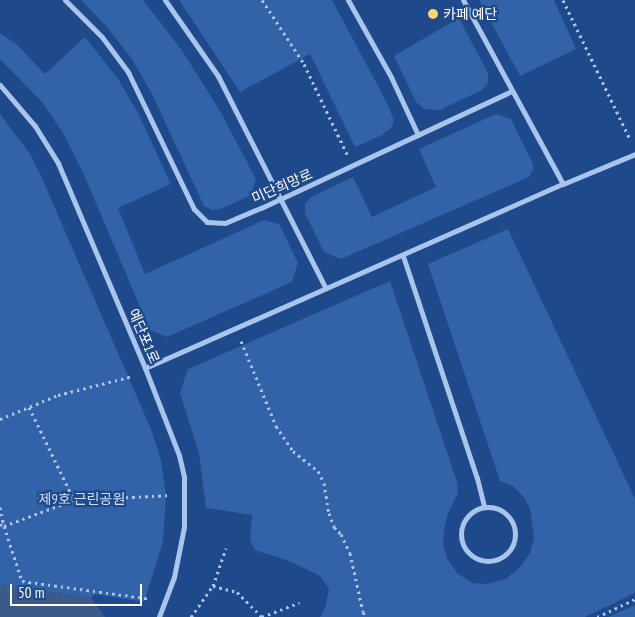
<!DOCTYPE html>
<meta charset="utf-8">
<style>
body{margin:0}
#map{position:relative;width:635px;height:617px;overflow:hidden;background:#1e498b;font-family:"PT Sans Narrow","Noto Sans KR",sans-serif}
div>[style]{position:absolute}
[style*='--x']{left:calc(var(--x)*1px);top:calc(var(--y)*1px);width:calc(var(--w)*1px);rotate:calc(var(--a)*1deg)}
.green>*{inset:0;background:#3262a8}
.water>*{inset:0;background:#3b5a8a}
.path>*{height:3px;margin-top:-1.5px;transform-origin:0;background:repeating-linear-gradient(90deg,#aac5ec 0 2.5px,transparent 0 6.5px)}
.street>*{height:5px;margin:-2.5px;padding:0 2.5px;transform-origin:2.5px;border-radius:2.5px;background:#aac5ec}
.street>.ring{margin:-2.5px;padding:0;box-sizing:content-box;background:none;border:5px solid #aac5ec;border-radius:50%}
.dots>*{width:14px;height:14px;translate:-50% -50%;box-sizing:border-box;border:2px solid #1e498b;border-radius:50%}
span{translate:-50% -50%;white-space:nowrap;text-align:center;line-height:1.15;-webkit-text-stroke:4.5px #1e498b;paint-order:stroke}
.poi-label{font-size:14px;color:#fff}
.left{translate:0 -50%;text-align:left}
.street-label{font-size:14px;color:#fff}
.park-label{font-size:14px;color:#cfe0f9}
.scale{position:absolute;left:10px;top:584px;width:132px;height:22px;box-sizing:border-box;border:2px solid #fff;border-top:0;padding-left:6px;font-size:15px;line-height:18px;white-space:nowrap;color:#fff;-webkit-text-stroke:4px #1e498b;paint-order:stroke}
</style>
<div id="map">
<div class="green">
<div style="clip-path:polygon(81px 0,143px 0,181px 49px,220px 111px,256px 179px,251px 195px,221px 209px,212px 210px,204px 206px,152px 94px,132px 59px,107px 27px)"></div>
<div style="clip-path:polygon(179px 0,332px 0,386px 101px,394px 120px,391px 128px,382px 135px,355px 147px,310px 54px,240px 92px)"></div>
<div style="clip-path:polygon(479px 0,554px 0,576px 49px,520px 76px)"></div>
<div style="clip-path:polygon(459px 18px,488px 73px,488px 83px,482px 90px,440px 110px,424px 109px,416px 102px,394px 56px)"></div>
<div style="clip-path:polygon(0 33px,16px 44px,45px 74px,85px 37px,118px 79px,138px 113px,171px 184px,118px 208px,145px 274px,264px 220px,279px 224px,298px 263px,292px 282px,167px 337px,150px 330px,84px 175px,63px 133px,42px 102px,0 59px)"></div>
<div style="clip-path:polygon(0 114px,30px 154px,41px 176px,151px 429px,161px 460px,166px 496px,163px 542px,144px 602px,95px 594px,91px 598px,0 585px)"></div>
<div style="clip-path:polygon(496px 114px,511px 119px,533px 164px,533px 169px,529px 177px,341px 259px,324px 252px,305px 213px,305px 204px,311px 197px,353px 177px,372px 217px,436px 187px,419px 149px)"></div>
<div style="clip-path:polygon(508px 229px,635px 499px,635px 593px,585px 617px,320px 617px,325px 608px,329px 589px,320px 576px,289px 561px,255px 550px,250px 540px,252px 515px,206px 508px,199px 453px,180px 393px,188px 369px,390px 281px,457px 482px,458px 493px,448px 513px,444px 530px,443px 544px,447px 558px,457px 573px,472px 583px,486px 584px,506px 579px,521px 566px,530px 553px,534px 538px,530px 508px,523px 496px,513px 486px,500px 481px,428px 264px)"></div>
<div style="clip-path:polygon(635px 605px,635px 617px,608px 617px)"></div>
</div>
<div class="water">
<div style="clip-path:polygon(0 585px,91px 598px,105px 617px,0 617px)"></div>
</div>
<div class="path">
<div style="--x:262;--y:0;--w:77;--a:56.7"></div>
<div style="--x:304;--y:64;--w:100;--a:64.5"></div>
<div style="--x:563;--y:0;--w:154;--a:64.3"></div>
<div style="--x:241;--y:341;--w:92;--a:67.6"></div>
<div style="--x:276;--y:426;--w:30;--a:56"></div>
<div style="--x:293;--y:451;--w:32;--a:39"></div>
<div style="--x:318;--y:471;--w:13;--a:63"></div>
<div style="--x:324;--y:483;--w:30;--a:81"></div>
<div style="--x:329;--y:513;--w:15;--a:70"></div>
<div style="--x:334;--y:527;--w:10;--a:45"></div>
<div style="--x:341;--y:534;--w:21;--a:65"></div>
<div style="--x:350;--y:553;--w:60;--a:77.6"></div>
<div style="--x:363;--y:612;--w:6;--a:59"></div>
<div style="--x:29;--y:407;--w:103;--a:64.2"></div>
<div style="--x:0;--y:419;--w:63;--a:-22.5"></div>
<div style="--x:58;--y:395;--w:77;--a:-14.2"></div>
<div style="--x:0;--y:507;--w:19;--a:78"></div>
<div style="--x:4;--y:526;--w:58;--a:71.9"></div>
<div style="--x:22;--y:581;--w:130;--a:7.9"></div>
<div style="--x:0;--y:524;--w:4;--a:27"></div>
<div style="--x:4;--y:526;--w:75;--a:-20.4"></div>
<div style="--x:74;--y:500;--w:97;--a:-3"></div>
<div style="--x:213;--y:586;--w:40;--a:-71.1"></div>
<div style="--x:191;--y:617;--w:38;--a:-55"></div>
<div style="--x:213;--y:586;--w:25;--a:14"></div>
<div style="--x:237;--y:592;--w:35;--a:45"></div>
<div style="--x:262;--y:617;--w:40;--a:-21"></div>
<div style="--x:597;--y:617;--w:42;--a:-25.3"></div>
</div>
<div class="street">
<div style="--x:65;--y:0;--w:52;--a:45"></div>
<div style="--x:102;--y:37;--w:44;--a:53.4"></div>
<div style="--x:128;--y:72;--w:152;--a:64.3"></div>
<div style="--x:194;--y:209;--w:18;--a:45"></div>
<div style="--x:207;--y:222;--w:18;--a:3"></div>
<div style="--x:225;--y:223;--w:39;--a:-23"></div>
<div style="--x:261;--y:208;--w:277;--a:-25"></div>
<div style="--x:165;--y:0;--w:93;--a:55.1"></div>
<div style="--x:218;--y:76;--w:237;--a:63.1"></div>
<div style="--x:348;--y:0;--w:88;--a:60.8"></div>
<div style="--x:391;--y:77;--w:64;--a:65"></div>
<div style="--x:0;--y:85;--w:54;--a:49.5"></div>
<div style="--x:35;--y:126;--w:44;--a:58.1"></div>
<div style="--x:58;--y:163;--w:223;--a:67"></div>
<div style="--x:145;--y:368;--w:93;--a:68.7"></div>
<div style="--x:179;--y:455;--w:23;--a:77"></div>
<div style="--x:184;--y:477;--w:50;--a:90"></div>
<div style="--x:184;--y:527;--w:51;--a:101.3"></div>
<div style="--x:174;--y:577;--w:43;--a:110.6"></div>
<div style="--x:563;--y:184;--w:78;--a:-22.6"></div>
<div style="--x:403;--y:256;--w:234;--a:71.6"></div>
<div style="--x:477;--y:478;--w:30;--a:76"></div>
<div style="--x:145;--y:368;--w:457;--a:-23.8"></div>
<div style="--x:563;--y:184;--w:209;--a:-118.5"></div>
<div class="ring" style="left:461px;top:507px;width:49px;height:49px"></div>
</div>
<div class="dots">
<div style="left:433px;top:14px;background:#fad769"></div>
</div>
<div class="poi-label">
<span class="left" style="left:443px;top:14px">카페 예단</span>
</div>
<div class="street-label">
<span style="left:282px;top:186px;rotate:-24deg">미단희망로</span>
<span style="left:144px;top:336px;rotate:67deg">예단포1로</span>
</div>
<div class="park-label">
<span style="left:82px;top:499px">제9호 근린공원</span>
</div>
<div class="scale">50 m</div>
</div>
